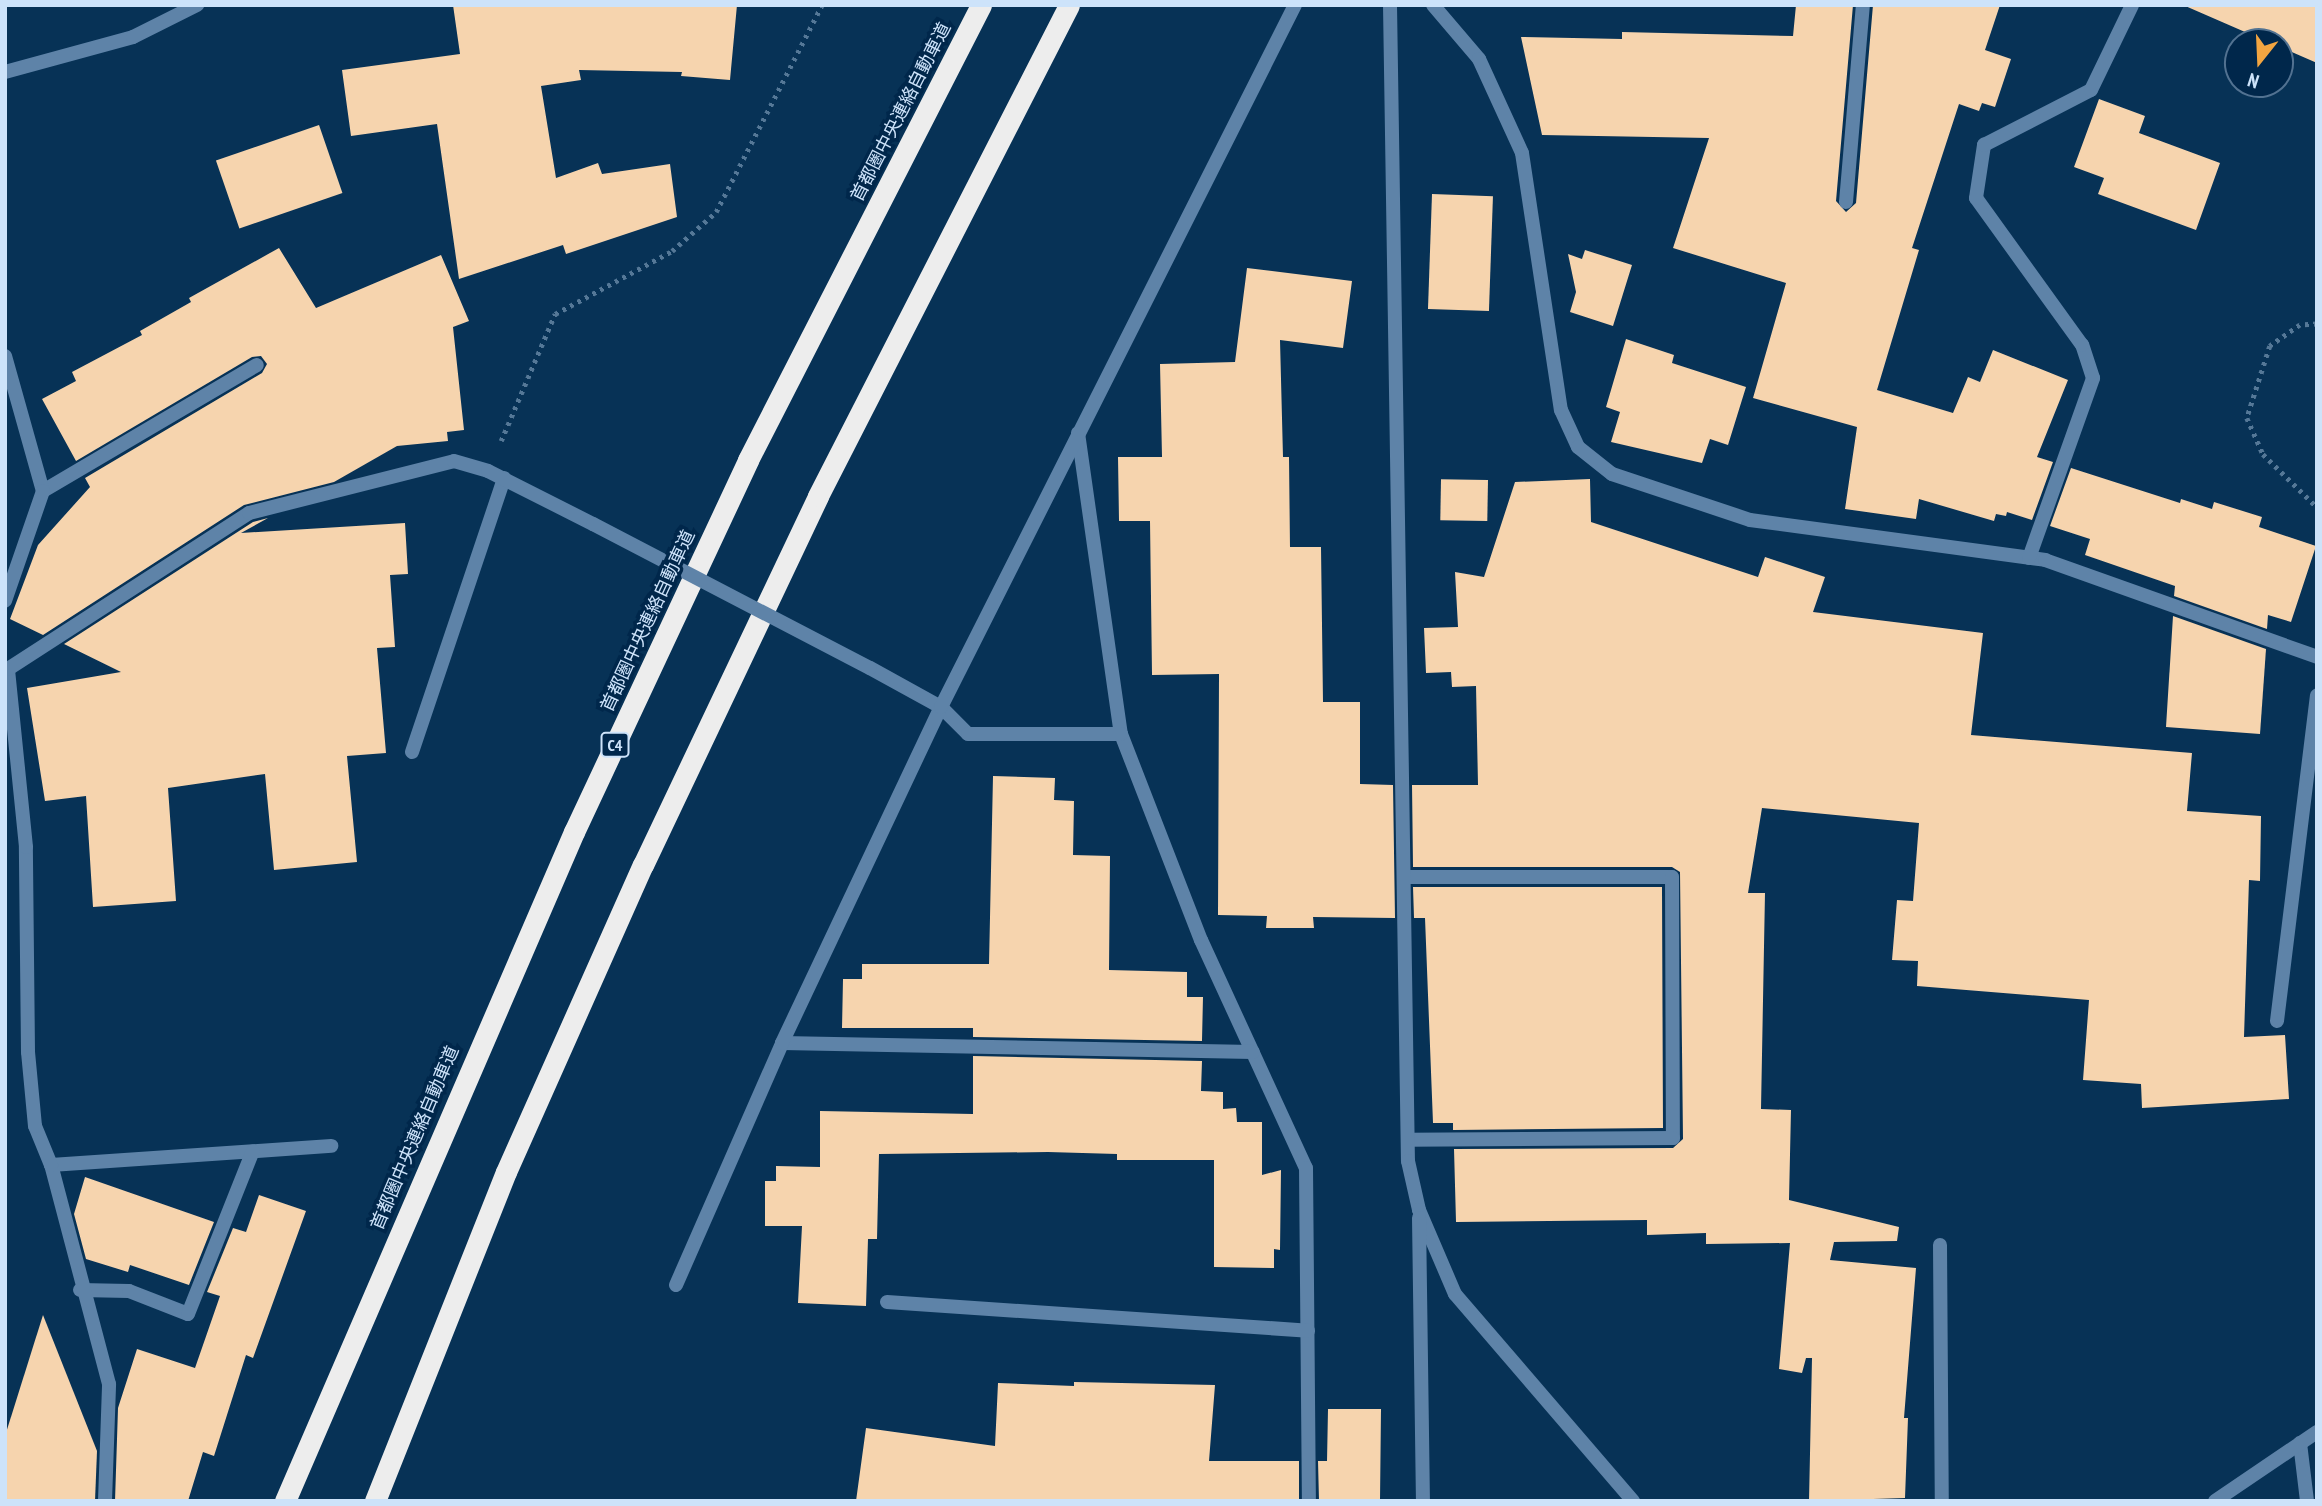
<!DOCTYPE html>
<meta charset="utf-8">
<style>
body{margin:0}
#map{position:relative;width:2322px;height:1506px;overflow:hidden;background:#073256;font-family:"PT Sans Narrow","Noto Sans JP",sans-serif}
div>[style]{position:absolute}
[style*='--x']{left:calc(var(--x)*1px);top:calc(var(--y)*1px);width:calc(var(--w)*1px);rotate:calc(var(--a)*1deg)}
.building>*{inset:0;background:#f6d4ae;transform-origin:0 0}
.path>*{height:4.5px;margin-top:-2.25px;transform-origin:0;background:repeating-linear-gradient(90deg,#557897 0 3.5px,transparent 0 8.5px)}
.lane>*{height:14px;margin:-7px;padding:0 7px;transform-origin:7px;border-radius:7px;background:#5e83a8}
.street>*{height:14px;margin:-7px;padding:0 7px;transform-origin:7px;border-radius:7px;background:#5e83a8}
.highway>*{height:21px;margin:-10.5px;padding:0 10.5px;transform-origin:10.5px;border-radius:10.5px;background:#ededed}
.street-bridge>*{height:14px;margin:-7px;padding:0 7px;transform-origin:7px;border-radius:7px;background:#5e83a8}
span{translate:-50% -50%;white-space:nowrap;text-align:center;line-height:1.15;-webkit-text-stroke:7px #00274b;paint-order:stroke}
.shield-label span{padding:2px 5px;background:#00274b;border:2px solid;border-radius:5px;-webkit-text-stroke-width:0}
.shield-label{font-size:16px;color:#cde3fa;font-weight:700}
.street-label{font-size:18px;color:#cde3fa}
.frame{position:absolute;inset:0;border:7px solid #cde3fa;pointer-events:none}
.north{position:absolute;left:2224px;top:28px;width:70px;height:70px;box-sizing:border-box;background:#00274b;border:2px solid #527291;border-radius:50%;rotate:198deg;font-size:19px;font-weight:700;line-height:28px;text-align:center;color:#cde3fa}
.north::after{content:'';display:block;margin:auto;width:24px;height:32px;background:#f2a541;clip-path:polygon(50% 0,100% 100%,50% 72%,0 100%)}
</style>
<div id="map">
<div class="building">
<div style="clip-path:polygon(453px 5px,737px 5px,730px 80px,681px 76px,682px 72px,579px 70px,581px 80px,541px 86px,556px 178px,598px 163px,602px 174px,670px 164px,677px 217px,566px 254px,563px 245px,459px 279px,437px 124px,351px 136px,342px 70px,460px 54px)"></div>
<div style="clip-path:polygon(1796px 5px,1853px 5px,1836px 201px,1846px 212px,1856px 203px,1873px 5px,2000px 5px,1985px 50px,2011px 59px,1995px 107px,1982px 103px,1979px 111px,1959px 104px,1912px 248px,1919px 250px,1877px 390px,1953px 413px,1968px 377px,1980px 382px,1993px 350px,2068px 380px,2037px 457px,2053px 462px,2032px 520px,2007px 512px,2006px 516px,1996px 514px,1994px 521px,1919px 499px,1916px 519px,1845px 509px,1857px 427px,1753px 398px,1786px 283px,1673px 248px,1709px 138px,1542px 135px,1521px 37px,1622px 39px,1622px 32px,1793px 36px)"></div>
<div style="clip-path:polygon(2183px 5px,2317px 5px,2317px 63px,2280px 47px,2280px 42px,2268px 42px)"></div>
<div style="clip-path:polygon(2099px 99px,2145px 116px,2139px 133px,2220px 163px,2196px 230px,2098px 194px,2104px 178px,2074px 167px)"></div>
<div style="left:319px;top:125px;width:72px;height:109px;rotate:71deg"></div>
<div style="left:1432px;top:194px;width:61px;height:115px;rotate:2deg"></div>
<div style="clip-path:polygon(279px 248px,316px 308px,441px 255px,469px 321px,453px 327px,464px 430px,447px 432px,448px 441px,397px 446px,334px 482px,244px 505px,43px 635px,10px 619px,38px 545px,90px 487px,85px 478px,262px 373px,267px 364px,261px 356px,252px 357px,76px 461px,42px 399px,76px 381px,72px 372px,142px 335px,140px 331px,191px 302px,189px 298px)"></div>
<div style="clip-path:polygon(1585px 250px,1632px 265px,1613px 326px,1570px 312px,1576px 292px,1568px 254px,1582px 259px)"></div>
<div style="clip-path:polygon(1247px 268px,1352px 281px,1343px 348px,1280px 340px,1283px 457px,1289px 457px,1290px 547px,1321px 547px,1323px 702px,1360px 702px,1360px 784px,1393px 785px,1395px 918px,1313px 917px,1314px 928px,1266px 928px,1267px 916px,1218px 915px,1219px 674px,1152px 675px,1150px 521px,1119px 521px,1118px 457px,1162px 457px,1160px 364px,1235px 362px)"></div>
<div style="clip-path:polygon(1626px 339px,1674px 355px,1672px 363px,1746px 387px,1728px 445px,1710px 439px,1702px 463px,1611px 442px,1620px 412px,1606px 407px)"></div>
<div style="clip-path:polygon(2071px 468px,2180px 503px,2181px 499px,2212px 509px,2214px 502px,2262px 517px,2259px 527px,2316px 546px,2291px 622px,2268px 615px,2267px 629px,2174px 596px,2175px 586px,2085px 555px,2090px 539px,2050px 526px)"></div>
<div style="clip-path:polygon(1590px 479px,1591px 522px,1758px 577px,1765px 557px,1825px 577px,1813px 612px,1983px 633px,1971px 735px,2192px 753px,2187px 811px,2261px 816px,2260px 881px,2249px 880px,2244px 1037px,2285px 1035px,2289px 1099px,2142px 1108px,2141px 1084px,2083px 1080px,2089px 1000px,1917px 986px,1918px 961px,1892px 960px,1897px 900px,1913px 901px,1919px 823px,1762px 808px,1748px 893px,1765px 893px,1761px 1109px,1791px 1110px,1789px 1200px,1899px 1227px,1897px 1241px,1834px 1242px,1830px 1260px,1916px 1268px,1904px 1418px,1908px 1418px,1905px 1498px,1809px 1501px,1812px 1358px,1806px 1358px,1802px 1373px,1779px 1369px,1790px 1243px,1706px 1244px,1706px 1233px,1647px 1235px,1647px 1220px,1456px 1222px,1454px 1149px,1673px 1148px,1683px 1139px,1680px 872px,1672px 867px,1413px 867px,1412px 785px,1478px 785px,1476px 686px,1452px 687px,1451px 672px,1426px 673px,1424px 628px,1458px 627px,1455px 572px,1484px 577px,1515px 482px)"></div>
<div style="left:1488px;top:480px;width:41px;height:47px;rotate:91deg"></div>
<div style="clip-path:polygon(268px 518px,241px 533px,405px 523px,408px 574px,390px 575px,395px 647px,377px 648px,386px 753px,347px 756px,357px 862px,274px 870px,265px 774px,168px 788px,176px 901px,93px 907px,86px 796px,45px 801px,27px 688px,121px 672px,64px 644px,253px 522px)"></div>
<div style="clip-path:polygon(2173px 616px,2266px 649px,2260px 734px,2166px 727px)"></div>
<div style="clip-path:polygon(993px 776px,1055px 778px,1054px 800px,1074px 801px,1073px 855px,1110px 856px,1109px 970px,1187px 972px,1187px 997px,1203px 997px,1202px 1041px,973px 1037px,973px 1028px,842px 1028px,843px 979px,862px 979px,862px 964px,989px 964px)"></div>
<div style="clip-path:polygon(1413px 887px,1662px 887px,1663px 1128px,1453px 1130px,1453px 1123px,1433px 1123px,1425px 918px,1414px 918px)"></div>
<div style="clip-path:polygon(973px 1056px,1202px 1061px,1201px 1091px,1223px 1092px,1223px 1109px,1236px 1108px,1237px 1122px,1262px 1122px,1262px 1175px,1281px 1170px,1280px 1250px,1274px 1249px,1274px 1268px,1214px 1267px,1214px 1160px,1117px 1160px,1117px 1154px,1048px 1152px,879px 1154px,877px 1239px,868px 1239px,866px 1306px,798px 1303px,802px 1226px,765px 1226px,765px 1181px,776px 1181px,776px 1166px,820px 1167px,820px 1111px,973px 1114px)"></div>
<div style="clip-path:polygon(85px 1177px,214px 1222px,189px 1285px,130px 1265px,128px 1272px,86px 1259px,74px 1214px)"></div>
<div style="clip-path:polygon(259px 1195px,306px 1211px,253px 1358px,246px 1355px,214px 1456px,203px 1452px,188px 1501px,115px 1501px,118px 1408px,137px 1349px,195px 1368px,220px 1296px,207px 1292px,233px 1228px,246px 1232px)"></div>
<div style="clip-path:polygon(43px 1315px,97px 1451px,95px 1501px,5px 1501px,5px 1436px)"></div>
<div style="clip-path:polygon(1074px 1382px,1215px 1385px,1209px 1461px,1299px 1461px,1299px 1501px,856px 1501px,866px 1428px,995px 1446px,998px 1383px,1074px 1386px)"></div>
<div style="clip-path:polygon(1328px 1409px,1381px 1409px,1380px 1501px,1319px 1501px,1318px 1461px,1327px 1461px)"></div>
</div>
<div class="path">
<div style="--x:2317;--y:324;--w:17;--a:177"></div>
<div style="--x:2300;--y:325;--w:37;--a:145"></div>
<div style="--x:2270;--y:346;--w:76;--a:107.7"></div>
<div style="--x:2247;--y:418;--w:39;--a:66"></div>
<div style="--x:2263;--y:454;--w:76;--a:44.5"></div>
<div style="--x:501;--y:441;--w:138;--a:-67"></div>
<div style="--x:555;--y:314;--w:133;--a:-28.3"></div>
<div style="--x:672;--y:251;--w:59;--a:-41.6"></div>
<div style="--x:716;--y:212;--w:233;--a:-62.9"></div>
</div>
<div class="lane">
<div style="--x:1078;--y:433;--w:304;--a:81.9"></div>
<div style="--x:1121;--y:734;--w:221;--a:68.8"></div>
<div style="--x:1201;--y:940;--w:251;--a:65.3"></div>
<div style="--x:1306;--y:1168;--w:333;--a:89.5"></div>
<div style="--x:43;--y:491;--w:248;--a:-30.5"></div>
<div style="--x:941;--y:707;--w:38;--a:45"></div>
<div style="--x:968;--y:734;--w:153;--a:0"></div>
<div style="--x:412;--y:752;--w:289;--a:-71.4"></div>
<div style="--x:1404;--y:877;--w:268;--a:0"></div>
<div style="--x:1672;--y:877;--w:261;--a:89.8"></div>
<div style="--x:1673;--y:1138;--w:265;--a:179.6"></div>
<div style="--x:2277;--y:1021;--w:328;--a:-83"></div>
<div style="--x:1940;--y:1245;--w:256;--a:89.6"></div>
</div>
<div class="street">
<div style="--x:1390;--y:5;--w:1156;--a:89.11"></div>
<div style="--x:1408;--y:1161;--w:50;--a:77.3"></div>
<div style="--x:1419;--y:1210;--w:91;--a:66.8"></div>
<div style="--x:1455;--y:1294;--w:273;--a:49.3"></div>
<div style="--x:1433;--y:5;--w:71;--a:49.6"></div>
<div style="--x:1479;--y:59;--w:103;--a:65.4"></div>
<div style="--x:1522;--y:153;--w:260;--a:81.4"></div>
<div style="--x:1561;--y:410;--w:41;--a:65.3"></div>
<div style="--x:1578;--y:447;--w:43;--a:38.5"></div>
<div style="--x:1612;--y:474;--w:145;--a:18.4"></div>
<div style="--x:1750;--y:520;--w:298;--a:7.7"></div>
<div style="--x:2045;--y:560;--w:289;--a:19.6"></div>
<div style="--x:5;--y:72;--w:133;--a:-15.3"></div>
<div style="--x:133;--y:37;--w:72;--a:-26.6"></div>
<div style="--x:1846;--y:202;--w:198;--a:-85.1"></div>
<div style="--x:5;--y:356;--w:140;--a:74.3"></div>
<div style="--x:43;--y:491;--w:116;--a:109.1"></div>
<div style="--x:2029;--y:558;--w:191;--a:-70.4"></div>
<div style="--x:2093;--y:378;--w:35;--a:-108"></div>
<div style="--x:2082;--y:345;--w:181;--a:-125.8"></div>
<div style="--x:1976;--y:198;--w:54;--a:-81.4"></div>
<div style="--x:1984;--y:145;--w:120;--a:-27.2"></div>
<div style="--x:2091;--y:90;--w:94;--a:-64.2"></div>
<div style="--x:870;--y:668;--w:81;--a:28.8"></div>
<div style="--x:782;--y:1043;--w:471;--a:1.1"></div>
<div style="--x:51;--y:1165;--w:281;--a:-3.9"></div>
<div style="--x:1419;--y:1218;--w:283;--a:89.2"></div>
<div style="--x:676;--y:1285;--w:264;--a:-66.3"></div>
<div style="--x:782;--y:1043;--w:372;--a:-64.7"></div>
<div style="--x:941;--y:707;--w:786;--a:-63.24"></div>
<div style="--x:80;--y:1290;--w:49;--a:1.2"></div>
<div style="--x:129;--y:1291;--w:63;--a:21.3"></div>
<div style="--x:188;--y:1314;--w:175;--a:-68.3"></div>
<div style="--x:887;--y:1302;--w:422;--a:3.9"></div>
<div style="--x:2300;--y:1443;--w:58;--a:83.1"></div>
<div style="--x:105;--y:1501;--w:117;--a:-88"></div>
<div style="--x:109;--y:1384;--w:227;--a:-104.8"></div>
<div style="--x:51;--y:1165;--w:42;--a:-112.3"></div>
<div style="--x:35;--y:1126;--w:74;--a:-95.4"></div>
<div style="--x:28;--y:1052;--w:205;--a:-90.6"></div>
<div style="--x:26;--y:847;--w:179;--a:-95.8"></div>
<div style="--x:8;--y:669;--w:287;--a:-32.9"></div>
<div style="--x:249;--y:513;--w:211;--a:-14.2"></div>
<div style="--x:454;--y:461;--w:35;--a:16"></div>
<div style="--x:488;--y:471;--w:118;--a:26.8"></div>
<div style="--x:2215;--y:1501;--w:123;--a:-34.1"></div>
</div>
<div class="highway">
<div style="--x:285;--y:1501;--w:729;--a:-66.64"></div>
<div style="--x:574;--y:832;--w:411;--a:-64.9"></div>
<div style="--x:748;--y:460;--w:511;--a:-62.88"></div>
<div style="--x:375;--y:1501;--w:354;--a:-68.3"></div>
<div style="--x:506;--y:1172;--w:336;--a:-66"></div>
<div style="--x:643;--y:865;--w:408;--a:-64.6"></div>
<div style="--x:818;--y:496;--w:551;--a:-62.92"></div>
</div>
<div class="street-bridge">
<div style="--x:593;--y:524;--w:312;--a:27.5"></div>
</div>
<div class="shield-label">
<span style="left:615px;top:745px">C4</span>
</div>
<div class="street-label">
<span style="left:901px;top:112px;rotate:-63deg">首都圏中央連絡自動車道</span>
<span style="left:648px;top:621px;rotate:-65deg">首都圏中央連絡自動車道</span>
<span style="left:415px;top:1138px;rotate:-67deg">首都圏中央連絡自動車道</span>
</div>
<div class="frame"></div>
<div class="north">N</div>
</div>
